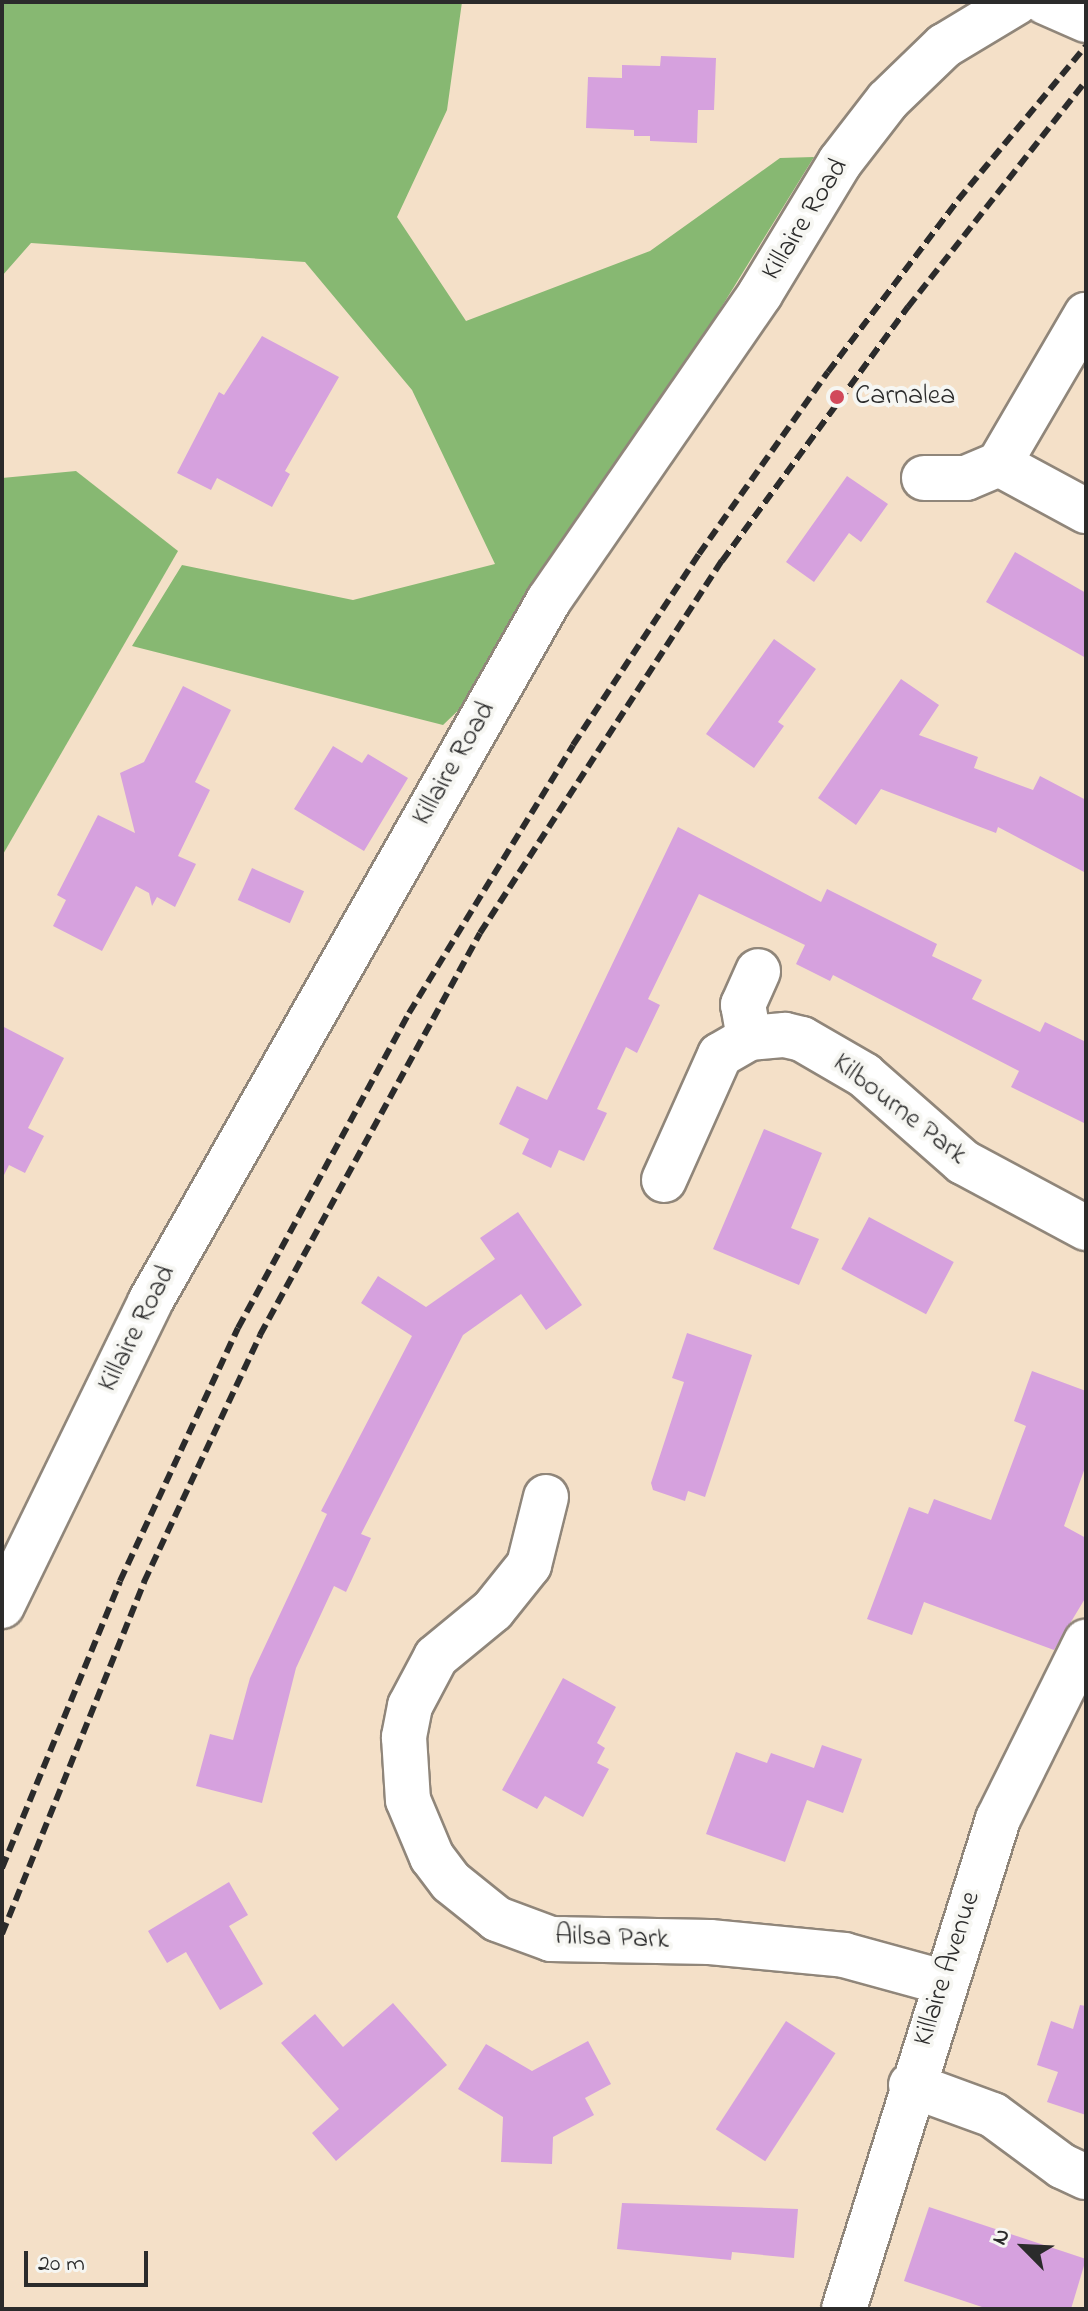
<!DOCTYPE html>
<style>
body{margin:0}
#map{position:relative;width:1088px;height:2311px;overflow:hidden;background:#f4e0c8;font-family:"Indie Flower",sans-serif}
div>[style]{position:absolute}
[style*='--x']{left:calc(var(--x)*1px);top:calc(var(--y)*1px);width:calc(var(--w)*1px);rotate:calc(var(--a)*1deg)}
.forest>*{inset:0;background:#87b872}
.building>*{inset:0;background:#d6a1de;transform-origin:0 0}
.roads{filter:drop-shadow(2px 0 #90867a) drop-shadow(-2px 0 #90867a) drop-shadow(0 2px #90867a) drop-shadow(0 -2px #90867a)}
.minor>*{height:44px;margin:-22px;padding:0 22px;transform-origin:22px;border-radius:22px;background:#fff}
.rail>*{height:6px;margin-top:-3px;transform-origin:0;background:repeating-linear-gradient(90deg,#2b2b2b 0 12px,transparent 0 18px)}
.dots>*{width:22px;height:22px;translate:-50% -50%;box-sizing:border-box;border:4px solid #f6f6f2;border-radius:50%}
span{translate:-50% -50%;white-space:nowrap;text-align:center;line-height:1.15;-webkit-text-stroke:8px #f6f6f2;paint-order:stroke}
.street-label{font-size:28px;color:#2b2b2b}
.poi-label{font-size:28px;color:#2b2b2b}
.left{translate:0 -50%;text-align:left}
.frame{position:absolute;inset:0;border:4px solid #2b2b2b;pointer-events:none}
.north{position:absolute;left:984px;top:2207px;width:80px;height:80px;-webkit-text-stroke:6px #f6f6f2;paint-order:stroke;rotate:294deg;font-size:22px;font-weight:700;line-height:32px;text-align:center;color:#2b2b2b}
.north::after{content:'';display:block;margin:auto;width:28px;height:36px;background:#2b2b2b;clip-path:polygon(50% 0,100% 100%,50% 72%,0 100%)}
.scale{position:absolute;left:24px;top:2251px;width:124px;height:36px;box-sizing:border-box;border:4px solid #2b2b2b;border-top:0;padding-left:10px;font-size:24px;line-height:28px;white-space:nowrap;color:#2b2b2b;-webkit-text-stroke:6px #f6f6f2;paint-order:stroke}
</style>
<div id="map">
<div class="forest">
<div style="clip-path:polygon(2px 2px,462px 2px,447px 110px,397px 217px,466px 321px,650px 251px,780px 158px,814px 157px,494px 676px,443px 725px,132px 646px,182px 565px,353px 600px,495px 564px,412px 390px,305px 262px,31px 243px,2px 276px)"></div>
<div style="clip-path:polygon(76px 471px,178px 551px,2px 856px,2px 478px)"></div>
</div>
<div class="building">
<div style="clip-path:polygon(661px 56px,716px 58px,714px 110px,698px 110px,697px 143px,650px 141px,650px 136px,634px 136px,634px 130px,586px 128px,588px 77px,622px 78px,622px 65px,660px 66px)"></div>
<div style="clip-path:polygon(262px 336px,339px 377px,285px 471px,290px 474px,272px 507px,217px 478px,211px 490px,177px 473px,219px 392px,224px 395px)"></div>
<div style="clip-path:polygon(847px 476px,888px 504px,861px 542px,849px 533px,814px 582px,786px 562px)"></div>
<div style="clip-path:polygon(1015px 552px,1086px 593px,1086px 658px,986px 602px)"></div>
<div style="clip-path:polygon(774px 639px,816px 669px,778px 722px,784px 726px,754px 768px,706px 734px)"></div>
<div style="clip-path:polygon(901px 679px,939px 705px,919px 735px,978px 757px,974px 768px,1033px 790px,1040px 776px,1086px 800px,1086px 873px,998px 827px,996px 833px,881px 789px,856px 825px,818px 798px)"></div>
<div style="clip-path:polygon(183px 686px,231px 710px,195px 782px,210px 790px,178px 856px,196px 864px,175px 907px,157px 897px,152px 906px,149px 893px,136px 886px,102px 951px,53px 926px,66px 900px,57px 895px,98px 815px,135px 833px,120px 773px,144px 762px)"></div>
<div style="clip-path:polygon(333px 746px,362px 763px,368px 754px,408px 778px,364px 851px,294px 809px)"></div>
<div style="clip-path:polygon(678px 827px,821px 902px,827px 889px,937px 944px,932px 956px,982px 980px,972px 999px,1040px 1032px,1045px 1022px,1086px 1042px,1086px 1124px,1011px 1087px,1019px 1071px,833px 975px,830px 981px,796px 964px,805px 945px,699px 894px,648px 999px,660px 1005px,637px 1053px,626px 1047px,597px 1109px,607px 1113px,584px 1161px,559px 1150px,551px 1168px,522px 1154px,529px 1139px,499px 1124px,517px 1086px,547px 1100px)"></div>
<div style="left:252px;top:868px;width:57px;height:35px;rotate:24deg"></div>
<div style="clip-path:polygon(2px 1026px,64px 1058px,28px 1128px,44px 1136px,25px 1173px,9px 1165px,2px 1179px)"></div>
<div style="clip-path:polygon(764px 1129px,822px 1153px,791px 1228px,819px 1239px,799px 1285px,713px 1249px)"></div>
<div style="clip-path:polygon(518px 1212px,582px 1305px,546px 1330px,521px 1294px,463px 1335px,361px 1534px,371px 1538px,346px 1592px,334px 1586px,296px 1668px,262px 1803px,196px 1786px,210px 1734px,233px 1740px,250px 1678px,327px 1514px,321px 1511px,412px 1336px,361px 1303px,378px 1276px,426px 1307px,495px 1259px,480px 1238px)"></div>
<div style="left:869px;top:1217px;width:96px;height:59px;rotate:28deg"></div>
<div style="clip-path:polygon(687px 1333px,752px 1355px,705px 1497px,688px 1491px,685px 1501px,653px 1490px,651px 1483px,684px 1382px,672px 1378px)"></div>
<div style="clip-path:polygon(1032px 1371px,1086px 1391px,1086px 1465px,1064px 1526px,1086px 1538px,1086px 1597px,1054px 1650px,924px 1602px,912px 1635px,867px 1619px,909px 1507px,928px 1514px,934px 1499px,991px 1520px,1026px 1426px,1014px 1421px)"></div>
<div style="clip-path:polygon(563px 1678px,616px 1707px,597px 1743px,605px 1748px,597px 1763px,609px 1769px,583px 1817px,545px 1796px,537px 1809px,502px 1790px)"></div>
<div style="clip-path:polygon(822px 1745px,862px 1759px,843px 1813px,807px 1800px,785px 1862px,706px 1834px,736px 1752px,767px 1763px,771px 1753px,814px 1768px)"></div>
<div style="clip-path:polygon(229px 1882px,248px 1915px,229px 1926px,263px 1984px,220px 2010px,186px 1952px,167px 1963px,148px 1931px)"></div>
<div style="clip-path:polygon(393px 2003px,447px 2065px,336px 2161px,312px 2133px,339px 2109px,281px 2043px,315px 2014px,343px 2047px)"></div>
<div style="clip-path:polygon(1080px 2005px,1086px 2006px,1086px 2115px,1047px 2102px,1058px 2072px,1037px 2065px,1051px 2021px,1073px 2029px)"></div>
<div style="left:786px;top:2021px;width:59px;height:129px;rotate:33deg"></div>
<div style="clip-path:polygon(588px 2041px,611px 2084px,585px 2098px,594px 2115px,553px 2137px,552px 2164px,501px 2162px,503px 2117px,458px 2089px,486px 2044px,532px 2071px)"></div>
<div style="clip-path:polygon(622px 2203px,798px 2209px,794px 2258px,732px 2252px,731px 2260px,617px 2249px)"></div>
<div style="clip-path:polygon(929px 2207px,1086px 2259px,1071px 2309px,988px 2309px,904px 2281px)"></div>
</div>
<div class="roads">
<div class="minor">
<div style="--x:1045;--y:2;--w:45;--a:23.7"></div>
<div style="--x:999;--y:464;--w:99;--a:28.4"></div>
<div style="--x:924;--y:478;--w:42;--a:0"></div>
<div style="--x:966;--y:478;--w:36;--a:-23"></div>
<div style="--x:999;--y:464;--w:173;--a:-59.7"></div>
<div style="--x:749;--y:1038;--w:34;--a:-100"></div>
<div style="--x:743;--y:1005;--w:37;--a:-66"></div>
<div style="--x:664;--y:1180;--w:137;--a:-65.9"></div>
<div style="--x:720;--y:1055;--w:34;--a:-30"></div>
<div style="--x:749;--y:1038;--w:36;--a:-5"></div>
<div style="--x:785;--y:1035;--w:17;--a:13"></div>
<div style="--x:802;--y:1039;--w:72;--a:30.1"></div>
<div style="--x:864;--y:1075;--w:132;--a:41.3"></div>
<div style="--x:963;--y:1162;--w:140;--a:28.2"></div>
<div style="--x:546;--y:1497;--w:70;--a:104"></div>
<div style="--x:529;--y:1565;--w:58;--a:128.7"></div>
<div style="--x:493;--y:1610;--w:74;--a:140.5"></div>
<div style="--x:436;--y:1657;--w:55;--a:118"></div>
<div style="--x:410;--y:1706;--w:32;--a:101"></div>
<div style="--x:404;--y:1737;--w:63;--a:86.4"></div>
<div style="--x:408;--y:1800;--w:62;--a:67.2"></div>
<div style="--x:432;--y:1857;--w:31;--a:53"></div>
<div style="--x:451;--y:1882;--w:59;--a:38.8"></div>
<div style="--x:497;--y:1919;--w:58;--a:20.3"></div>
<div style="--x:551;--y:1939;--w:159;--a:1.1"></div>
<div style="--x:710;--y:1942;--w:135;--a:5.5"></div>
<div style="--x:844;--y:1955;--w:103;--a:15.3"></div>
<div style="--x:2;--y:1606;--w:338;--a:-64"></div>
<div style="--x:150;--y:1302;--w:807;--a:-60.39"></div>
<div style="--x:549;--y:600;--w:372;--a:-55.4"></div>
<div style="--x:760;--y:294;--w:154;--a:-58.8"></div>
<div style="--x:840;--y:162;--w:78;--a:-52.3"></div>
<div style="--x:888;--y:100;--w:78;--a:-44"></div>
<div style="--x:944;--y:46;--w:85;--a:-31.1"></div>
<div style="--x:911;--y:2085;--w:87;--a:20.1"></div>
<div style="--x:993;--y:2115;--w:86;--a:36.5"></div>
<div style="--x:1062;--y:2166;--w:26;--a:25"></div>
<div style="--x:844;--y:2309;--w:514;--a:-72.55"></div>
<div style="--x:998;--y:1819;--w:198;--a:-63.6"></div>
</div>
</div>
<div class="rail">
<div style="--x:2;--y:1868;--w:310;--a:-67.6"></div>
<div style="--x:120;--y:1581;--w:279;--a:-65"></div>
<div style="--x:238;--y:1328;--w:358;--a:-61.5"></div>
<div style="--x:409;--y:1013;--w:314;--a:-58.5"></div>
<div style="--x:573;--y:745;--w:229;--a:-56.6"></div>
<div style="--x:699;--y:554;--w:223;--a:-54.7"></div>
<div style="--x:828;--y:372;--w:216;--a:-52.9"></div>
<div style="--x:958;--y:200;--w:200;--a:-50.3"></div>
<div style="--x:2;--y:1934;--w:380;--a:-68"></div>
<div style="--x:144;--y:1582;--w:273;--a:-64.8"></div>
<div style="--x:260;--y:1335;--w:458;--a:-61.3"></div>
<div style="--x:480;--y:933;--w:444;--a:-57"></div>
<div style="--x:722;--y:561;--w:315;--a:-53.8"></div>
<div style="--x:908;--y:307;--w:288;--a:-51.8"></div>
</div>
<div class="dots">
<div style="left:837px;top:397px;background:#d1495b"></div>
</div>
<div class="street-label">
<span style="left:806px;top:220px;rotate:-58deg">Killaire Road</span>
<span style="left:455px;top:764px;rotate:-60deg">Killaire Road</span>
<span style="left:899px;top:1110px;rotate:38deg">Kilbourne Park</span>
<span style="left:138px;top:1329px;rotate:-63deg">Killaire Road</span>
<span style="left:612px;top:1939px;rotate:2deg">Ailsa Park</span>
<span style="left:948px;top:1969px;rotate:-72deg">Killaire Avenue</span>
</div>
<div class="poi-label">
<span class="left" style="left:855px;top:397px">Carnalea</span>
</div>
<div class="frame"></div>
<div class="north">N</div>
<div class="scale">20 m</div>
</div>
